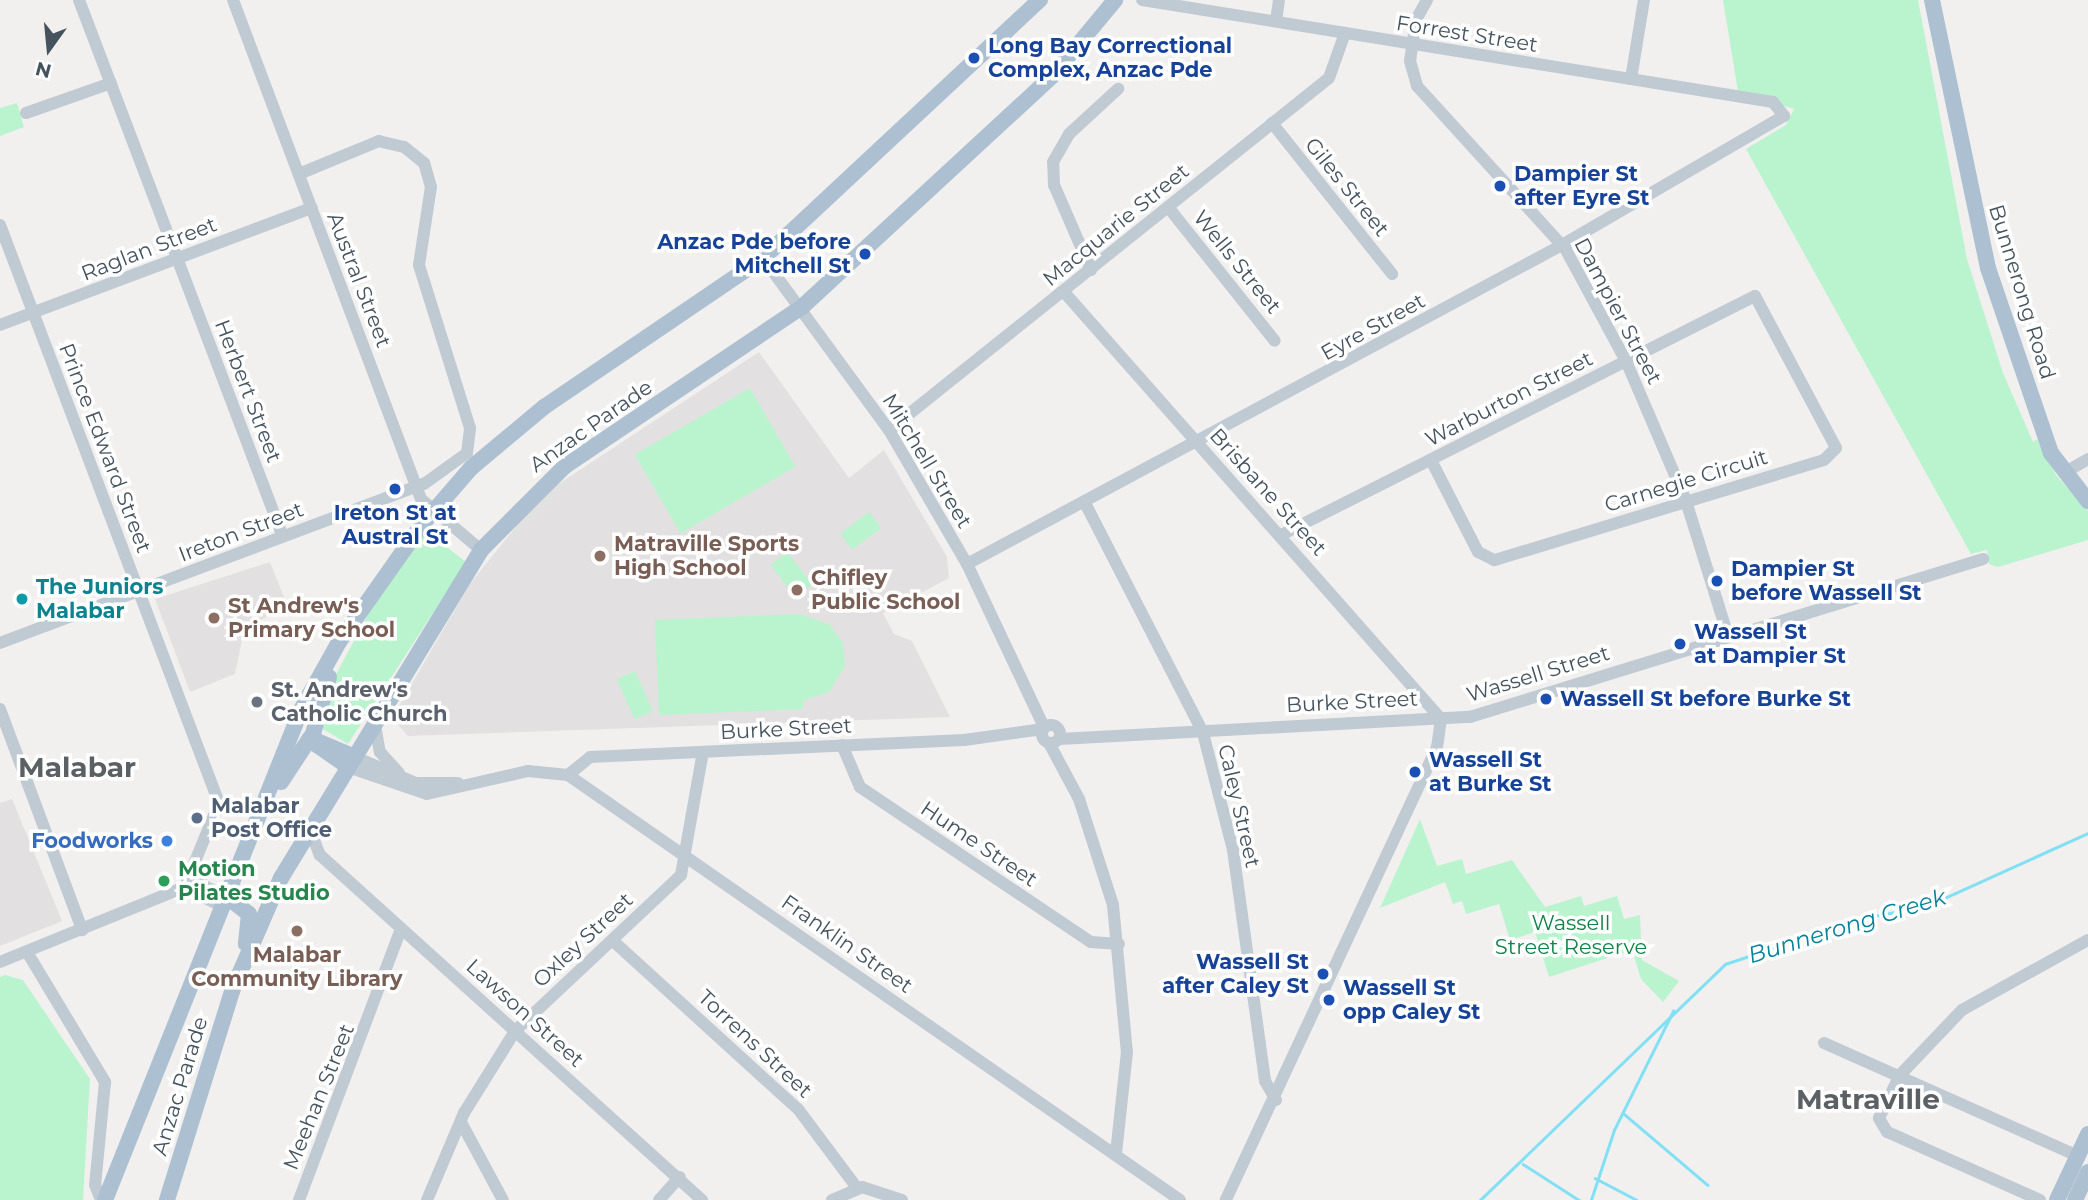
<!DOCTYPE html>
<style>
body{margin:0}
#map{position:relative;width:2088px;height:1200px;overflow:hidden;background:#f2efef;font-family:Montserrat,sans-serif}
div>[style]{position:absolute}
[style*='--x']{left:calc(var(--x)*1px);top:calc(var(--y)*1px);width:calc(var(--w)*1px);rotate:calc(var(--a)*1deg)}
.education>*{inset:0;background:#e3e0e1}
.green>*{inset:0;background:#baf4cf;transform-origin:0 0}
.stream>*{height:2.5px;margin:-1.25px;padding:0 1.25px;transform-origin:1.25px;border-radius:1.25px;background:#82e0f5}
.minor>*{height:12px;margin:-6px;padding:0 6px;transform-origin:6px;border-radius:6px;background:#bfcad3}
.minor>.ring{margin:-6px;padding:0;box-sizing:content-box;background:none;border:12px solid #bfcad3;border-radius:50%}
.major>*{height:16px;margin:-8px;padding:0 8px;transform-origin:8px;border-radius:8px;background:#acc0d1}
.dots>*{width:19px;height:19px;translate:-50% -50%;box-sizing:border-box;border:4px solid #fff;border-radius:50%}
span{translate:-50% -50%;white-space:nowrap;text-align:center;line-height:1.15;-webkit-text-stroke:7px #fff;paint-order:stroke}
.street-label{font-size:21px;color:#45535f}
.transit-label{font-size:21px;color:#164399;font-weight:700}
.left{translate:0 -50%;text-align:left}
.right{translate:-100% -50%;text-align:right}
.education-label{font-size:21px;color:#785e54;font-weight:700}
.culture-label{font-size:21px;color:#0d838f;font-weight:700}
.worship-label{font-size:21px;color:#5b616d;font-weight:700}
.service-label{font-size:21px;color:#4e5e75;font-weight:700}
.shop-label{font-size:21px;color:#366cbe;font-weight:700}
.leisure-label{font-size:21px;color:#27864d;font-weight:700}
.park-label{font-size:21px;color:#0e8345}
.water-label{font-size:23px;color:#03819e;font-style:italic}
.district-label{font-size:28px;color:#5b6065;font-weight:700}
.north{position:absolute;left:14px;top:14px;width:70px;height:70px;-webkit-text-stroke:5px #fff;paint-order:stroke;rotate:195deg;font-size:19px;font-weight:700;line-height:28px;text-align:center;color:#45535f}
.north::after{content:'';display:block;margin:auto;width:24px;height:32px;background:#45535f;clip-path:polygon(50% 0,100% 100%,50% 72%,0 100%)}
</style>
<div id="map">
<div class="education">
<div style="clip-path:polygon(759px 352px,849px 478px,884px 450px,947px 557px,949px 578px,883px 613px,894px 634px,912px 641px,950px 717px,408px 736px,392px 718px,469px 585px,526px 514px,554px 487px)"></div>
<div style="clip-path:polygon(270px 562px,287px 605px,244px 630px,235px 674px,190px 692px,155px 599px)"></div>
<div style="clip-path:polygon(12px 799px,62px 921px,0 946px,0 803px)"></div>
</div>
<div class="green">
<div style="clip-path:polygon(1723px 0,1918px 0,1967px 259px,2003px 373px,2033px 442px,2037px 439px,2056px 475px,2088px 511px,2088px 540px,1998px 567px,1989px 564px,1987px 550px,1971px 554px,1746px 149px,1786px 125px,1794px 109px,1738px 92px)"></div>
<div style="clip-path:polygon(17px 103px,24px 127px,0 136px,0 108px)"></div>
<div style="left:750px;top:388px;width:91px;height:133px;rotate:60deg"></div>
<div style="left:869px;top:512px;width:20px;height:36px;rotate:53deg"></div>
<div style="clip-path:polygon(425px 530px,466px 562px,348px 744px,316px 725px,326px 693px,386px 581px)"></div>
<div style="left:787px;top:552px;width:41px;height:21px;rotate:52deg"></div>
<div style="clip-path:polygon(799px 614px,829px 624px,843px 643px,845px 666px,830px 691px,803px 701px,803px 709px,659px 715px,655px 620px)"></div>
<div style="left:635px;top:671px;width:44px;height:20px;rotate:66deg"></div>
<div style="clip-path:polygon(1420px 819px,1437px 866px,1462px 859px,1466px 874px,1512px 860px,1545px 907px,1581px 896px,1584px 906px,1617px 896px,1624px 919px,1640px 915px,1642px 960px,1679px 981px,1663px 1002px,1641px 979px,1632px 950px,1549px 977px,1535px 932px,1510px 940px,1499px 904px,1466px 914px,1462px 901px,1453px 904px,1445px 882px,1380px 908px)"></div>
<div style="clip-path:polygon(5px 975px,23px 980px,90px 1079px,83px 1200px,0 1200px,0 977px)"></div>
</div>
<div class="stream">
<div style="--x:1623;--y:1113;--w:111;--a:40.3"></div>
<div style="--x:1523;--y:1164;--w:67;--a:32.7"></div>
<div style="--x:1595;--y:1178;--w:47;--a:27.6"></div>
<div style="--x:1480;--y:1200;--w:340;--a:-43.9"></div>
<div style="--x:1725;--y:964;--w:145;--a:-18.4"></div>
<div style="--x:1863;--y:918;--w:65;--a:-10.6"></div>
<div style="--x:1927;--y:906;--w:177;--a:-24.4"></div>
<div style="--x:1591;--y:1200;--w:74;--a:-71.8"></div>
<div style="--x:1614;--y:1130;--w:133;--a:-63.6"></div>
</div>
<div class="minor">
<div style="--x:79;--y:0;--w:574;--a:69.2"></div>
<div style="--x:233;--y:0;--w:533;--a:69.36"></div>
<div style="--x:421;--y:499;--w:79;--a:40.4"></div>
<div style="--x:1427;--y:0;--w:23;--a:119"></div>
<div style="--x:1416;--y:20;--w:41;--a:98.3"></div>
<div style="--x:1410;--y:61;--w:26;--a:74"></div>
<div style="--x:1417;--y:86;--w:222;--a:47.7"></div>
<div style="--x:1566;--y:250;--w:126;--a:61.6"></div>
<div style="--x:1626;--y:361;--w:152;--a:66.8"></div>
<div style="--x:1686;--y:501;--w:141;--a:72.7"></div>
<div style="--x:1276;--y:21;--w:21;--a:-82"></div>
<div style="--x:1631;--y:79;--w:80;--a:-80.7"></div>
<div style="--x:26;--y:113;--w:90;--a:-19.4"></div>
<div style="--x:1272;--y:123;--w:193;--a:51.5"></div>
<div style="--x:1168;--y:207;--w:171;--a:51.4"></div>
<div style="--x:0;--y:225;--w:618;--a:69.25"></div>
<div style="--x:219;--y:803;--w:84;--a:112.3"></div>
<div style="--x:187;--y:881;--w:14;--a:56"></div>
<div style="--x:195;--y:893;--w:30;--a:26"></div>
<div style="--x:763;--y:258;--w:213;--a:53.8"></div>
<div style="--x:889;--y:430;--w:155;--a:59.8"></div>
<div style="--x:967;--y:564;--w:180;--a:64.7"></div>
<div style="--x:1091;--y:270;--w:93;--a:-113.5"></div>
<div style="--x:1054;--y:185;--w:23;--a:-92"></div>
<div style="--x:1053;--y:162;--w:32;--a:-60"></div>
<div style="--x:1069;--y:134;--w:67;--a:-42.6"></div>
<div style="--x:1064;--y:292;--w:570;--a:48.56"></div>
<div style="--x:1441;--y:719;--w:28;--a:98"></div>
<div style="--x:1437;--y:747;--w:500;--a:115"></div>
<div style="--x:0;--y:325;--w:333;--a:-20.6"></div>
<div style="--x:889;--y:430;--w:563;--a:-38.66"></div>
<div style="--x:1329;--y:78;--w:48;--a:-70.4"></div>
<div style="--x:2064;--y:473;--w:28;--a:-30"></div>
<div style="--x:1085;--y:503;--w:259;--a:62.8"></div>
<div style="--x:1203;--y:733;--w:121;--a:75.6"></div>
<div style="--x:1233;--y:850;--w:233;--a:82.1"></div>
<div style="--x:1265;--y:1081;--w:22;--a:60"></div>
<div style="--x:1281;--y:535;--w:531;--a:-26.76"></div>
<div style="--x:1755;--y:296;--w:172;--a:61.9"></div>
<div style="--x:1836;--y:448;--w:17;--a:135"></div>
<div style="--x:1824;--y:460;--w:345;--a:163.1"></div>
<div style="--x:1494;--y:560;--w:18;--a:-153"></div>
<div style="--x:1478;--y:552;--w:103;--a:-117.1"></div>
<div style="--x:967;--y:564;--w:675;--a:-28.2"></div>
<div style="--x:1562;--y:245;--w:257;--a:-30.2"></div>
<div style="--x:1784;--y:116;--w:18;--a:-128"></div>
<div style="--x:1773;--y:102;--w:639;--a:-170.82"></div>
<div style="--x:0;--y:643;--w:453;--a:-20.6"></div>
<div style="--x:424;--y:484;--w:53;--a:-35.8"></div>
<div style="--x:467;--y:453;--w:25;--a:-83"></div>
<div style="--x:470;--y:428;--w:171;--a:-107.4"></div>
<div style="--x:419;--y:265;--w:79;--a:-81.3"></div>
<div style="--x:431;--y:187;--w:25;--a:-106"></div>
<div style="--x:424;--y:163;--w:26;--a:-141"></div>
<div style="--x:404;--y:147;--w:26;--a:-167"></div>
<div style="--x:379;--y:141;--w:87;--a:157.6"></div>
<div style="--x:0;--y:709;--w:236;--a:69.6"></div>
<div class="ring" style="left:1042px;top:725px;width:6px;height:6px"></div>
<div style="--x:375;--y:725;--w:27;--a:80"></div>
<div style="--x:380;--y:752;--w:28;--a:48"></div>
<div style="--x:1060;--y:739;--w:411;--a:-3.1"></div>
<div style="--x:1470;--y:717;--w:537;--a:-17.12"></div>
<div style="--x:1049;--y:743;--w:64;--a:61.8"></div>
<div style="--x:1079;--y:799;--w:111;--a:72.2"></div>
<div style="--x:1113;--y:905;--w:148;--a:84.6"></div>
<div style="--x:1127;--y:1052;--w:103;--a:96.2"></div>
<div style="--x:842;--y:745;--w:46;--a:66.8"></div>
<div style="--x:860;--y:787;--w:278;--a:33.9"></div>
<div style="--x:1091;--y:942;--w:28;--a:4"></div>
<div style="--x:355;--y:757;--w:66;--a:23.1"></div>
<div style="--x:416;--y:783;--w:42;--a:0"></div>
<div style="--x:348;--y:767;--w:83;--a:18.9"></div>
<div style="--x:427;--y:794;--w:104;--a:-12.8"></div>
<div style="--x:528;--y:771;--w:40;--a:5.7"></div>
<div style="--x:568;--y:775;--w:745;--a:34.78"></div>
<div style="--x:568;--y:775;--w:28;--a:-39"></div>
<div style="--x:590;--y:757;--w:374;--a:-2.6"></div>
<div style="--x:964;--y:740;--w:80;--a:-7.9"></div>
<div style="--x:309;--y:827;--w:30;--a:69"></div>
<div style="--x:320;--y:855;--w:515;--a:42.09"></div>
<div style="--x:198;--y:875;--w:13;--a:61"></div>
<div style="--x:204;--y:886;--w:24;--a:24"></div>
<div style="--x:612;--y:940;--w:251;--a:42.3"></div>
<div style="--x:798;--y:1109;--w:99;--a:53.2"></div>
<div style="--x:27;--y:952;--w:152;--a:59"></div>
<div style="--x:105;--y:1082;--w:103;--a:95.5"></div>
<div style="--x:95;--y:1185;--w:16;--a:68"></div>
<div style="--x:0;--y:962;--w:215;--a:-22.1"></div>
<div style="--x:1824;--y:1043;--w:278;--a:24"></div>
<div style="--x:462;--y:1124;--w:86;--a:61.7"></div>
<div style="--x:299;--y:1200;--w:290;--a:-69.4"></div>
<div style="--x:427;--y:1200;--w:95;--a:-67"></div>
<div style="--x:464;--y:1113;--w:97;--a:-58.1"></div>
<div style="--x:515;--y:1031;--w:228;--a:-43.2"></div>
<div style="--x:681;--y:875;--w:125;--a:-79.9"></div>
<div style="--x:659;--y:1200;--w:31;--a:-48"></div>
<div style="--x:832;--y:1200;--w:33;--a:-23"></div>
<div style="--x:862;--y:1187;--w:42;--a:18"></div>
<div style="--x:2040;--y:1200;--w:167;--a:-156"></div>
<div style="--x:1887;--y:1132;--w:16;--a:-120"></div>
<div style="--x:1879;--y:1118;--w:48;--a:-64"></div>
<div style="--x:1900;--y:1075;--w:90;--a:-46.4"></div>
<div style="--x:1962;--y:1010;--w:144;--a:-29.1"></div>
</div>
<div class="major">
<div style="--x:1932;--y:0;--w:274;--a:78.2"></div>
<div style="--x:1988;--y:268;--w:195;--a:71.2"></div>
<div style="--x:2051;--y:453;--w:61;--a:52.4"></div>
<div style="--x:329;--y:677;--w:59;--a:105.7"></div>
<div style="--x:313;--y:734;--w:12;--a:70"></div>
<div style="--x:317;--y:745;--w:38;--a:35"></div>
<div style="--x:281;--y:782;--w:53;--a:-56.6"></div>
<div style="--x:310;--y:738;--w:49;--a:22.9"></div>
<div style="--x:226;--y:896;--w:29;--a:38"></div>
<div style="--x:249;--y:914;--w:30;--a:96"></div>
<div style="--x:105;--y:1200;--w:528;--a:-68.2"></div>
<div style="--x:301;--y:710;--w:78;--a:-60.8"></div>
<div style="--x:339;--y:642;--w:141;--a:-54.8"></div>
<div style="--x:420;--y:527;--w:78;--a:-49.2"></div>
<div style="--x:471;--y:468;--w:95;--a:-39.9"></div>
<div style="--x:544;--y:407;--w:265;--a:-34.2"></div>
<div style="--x:763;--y:258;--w:379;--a:-43"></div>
<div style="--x:167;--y:1200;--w:219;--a:-72.7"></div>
<div style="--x:232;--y:991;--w:123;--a:-66.6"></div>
<div style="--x:281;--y:878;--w:384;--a:-58.6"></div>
<div style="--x:481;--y:550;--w:119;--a:-45"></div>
<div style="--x:565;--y:466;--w:285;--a:-33.9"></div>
<div style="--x:802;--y:307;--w:340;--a:-42.7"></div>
<div style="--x:1052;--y:76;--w:99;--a:-50.3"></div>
<div style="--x:2057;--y:1200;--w:73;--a:-64.8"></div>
<div style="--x:2075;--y:1200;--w:31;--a:-65"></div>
</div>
<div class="dots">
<div style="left:974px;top:58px;background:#1a4fb4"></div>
<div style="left:1500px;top:186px;background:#1a4fb4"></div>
<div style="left:865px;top:254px;background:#1a4fb4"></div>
<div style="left:395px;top:489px;background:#1a4fb4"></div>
<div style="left:600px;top:556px;background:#8d6e63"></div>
<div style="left:1717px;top:581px;background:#1a4fb4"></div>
<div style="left:797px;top:590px;background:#8d6e63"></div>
<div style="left:22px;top:599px;background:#0f9aa8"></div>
<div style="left:214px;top:618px;background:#8d6e63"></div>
<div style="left:1680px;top:644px;background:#1a4fb4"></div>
<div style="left:1546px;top:699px;background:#1a4fb4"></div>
<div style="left:257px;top:702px;background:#6b7280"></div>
<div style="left:1415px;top:772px;background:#1a4fb4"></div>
<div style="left:197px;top:818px;background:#5c6f8a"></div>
<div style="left:167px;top:841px;background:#3f7fe0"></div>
<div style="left:164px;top:881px;background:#2e9e5b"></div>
<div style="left:297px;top:931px;background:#8d6e63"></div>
<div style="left:1323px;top:974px;background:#1a4fb4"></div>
<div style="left:1329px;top:1000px;background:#1a4fb4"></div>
</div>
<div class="street-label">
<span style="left:1467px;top:34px;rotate:9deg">Forrest Street</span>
<span style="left:1347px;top:187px;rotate:51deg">Giles Street</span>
<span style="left:1116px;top:225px;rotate:-39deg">Macquarie Street</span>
<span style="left:149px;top:249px;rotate:-21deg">Raglan Street</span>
<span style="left:1237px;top:262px;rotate:51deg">Wells Street</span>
<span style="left:359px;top:280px;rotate:69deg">Austral Street</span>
<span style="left:2022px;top:292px;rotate:73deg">Bunnerong Road</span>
<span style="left:1618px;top:311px;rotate:62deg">Dampier Street</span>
<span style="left:1373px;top:327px;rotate:-29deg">Eyre Street</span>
<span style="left:248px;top:391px;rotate:69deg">Herbert Street</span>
<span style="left:1509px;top:399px;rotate:-27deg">Warburton Street</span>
<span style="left:591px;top:426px;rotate:-35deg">Anzac Parade</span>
<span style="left:105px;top:448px;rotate:69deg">Prince Edward Street</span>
<span style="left:927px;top:461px;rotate:59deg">Mitchell Street</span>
<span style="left:1686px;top:481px;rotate:-17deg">Carnegie Circuit</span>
<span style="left:1268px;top:492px;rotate:48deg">Brisbane Street</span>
<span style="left:241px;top:532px;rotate:-21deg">Ireton Street</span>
<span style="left:1538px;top:674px;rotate:-17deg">Wassell Street</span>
<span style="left:1352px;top:702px;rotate:-3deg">Burke Street</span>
<span style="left:786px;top:729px;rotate:-3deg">Burke Street</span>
<span style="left:1239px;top:806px;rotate:77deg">Caley Street</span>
<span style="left:979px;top:844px;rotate:34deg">Hume Street</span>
<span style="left:583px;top:940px;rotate:-43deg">Oxley Street</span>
<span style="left:847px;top:944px;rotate:35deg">Franklin Street</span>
<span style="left:525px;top:1013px;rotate:42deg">Lawson Street</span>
<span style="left:755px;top:1044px;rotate:43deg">Torrens Street</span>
<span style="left:180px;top:1086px;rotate:-73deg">Anzac Parade</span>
<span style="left:319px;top:1097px;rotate:-68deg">Meehan Street</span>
</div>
<div class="transit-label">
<span class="left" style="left:988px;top:58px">Long Bay Correctional<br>Complex, Anzac Pde</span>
<span class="left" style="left:1514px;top:186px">Dampier St<br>after Eyre St</span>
<span class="right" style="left:851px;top:254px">Anzac Pde before<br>Mitchell St</span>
<span style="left:395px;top:525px">Ireton St at<br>Austral St</span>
<span class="left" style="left:1731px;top:581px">Dampier St<br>before Wassell St</span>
<span class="left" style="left:1694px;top:644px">Wassell St<br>at Dampier St</span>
<span class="left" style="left:1560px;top:699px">Wassell St before Burke St</span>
<span class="left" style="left:1429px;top:772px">Wassell St<br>at Burke St</span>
<span class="right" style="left:1309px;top:974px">Wassell St<br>after Caley St</span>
<span class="left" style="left:1343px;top:1000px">Wassell St<br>opp Caley St</span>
</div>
<div class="education-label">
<span class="left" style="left:614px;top:556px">Matraville Sports<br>High School</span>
<span class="left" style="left:811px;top:590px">Chifley<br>Public School</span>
<span class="left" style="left:228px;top:618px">St Andrew's<br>Primary School</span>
<span style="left:297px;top:967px">Malabar<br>Community Library</span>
</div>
<div class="culture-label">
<span class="left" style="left:36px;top:599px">The Juniors<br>Malabar</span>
</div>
<div class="worship-label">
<span class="left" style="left:271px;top:702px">St. Andrew's<br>Catholic Church</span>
</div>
<div class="service-label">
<span class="left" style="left:211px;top:818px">Malabar<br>Post Office</span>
</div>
<div class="shop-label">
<span class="right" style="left:153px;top:841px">Foodworks</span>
</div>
<div class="leisure-label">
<span class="left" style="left:178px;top:881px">Motion<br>Pilates Studio</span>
</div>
<div class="park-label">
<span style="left:1571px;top:935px">Wassell<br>Street Reserve</span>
</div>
<div class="water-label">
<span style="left:1847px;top:926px;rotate:-17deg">Bunnerong Creek</span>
</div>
<div class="district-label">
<span style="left:77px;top:767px">Malabar</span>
<span style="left:1868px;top:1099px">Matraville</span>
</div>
<div class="north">N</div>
</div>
